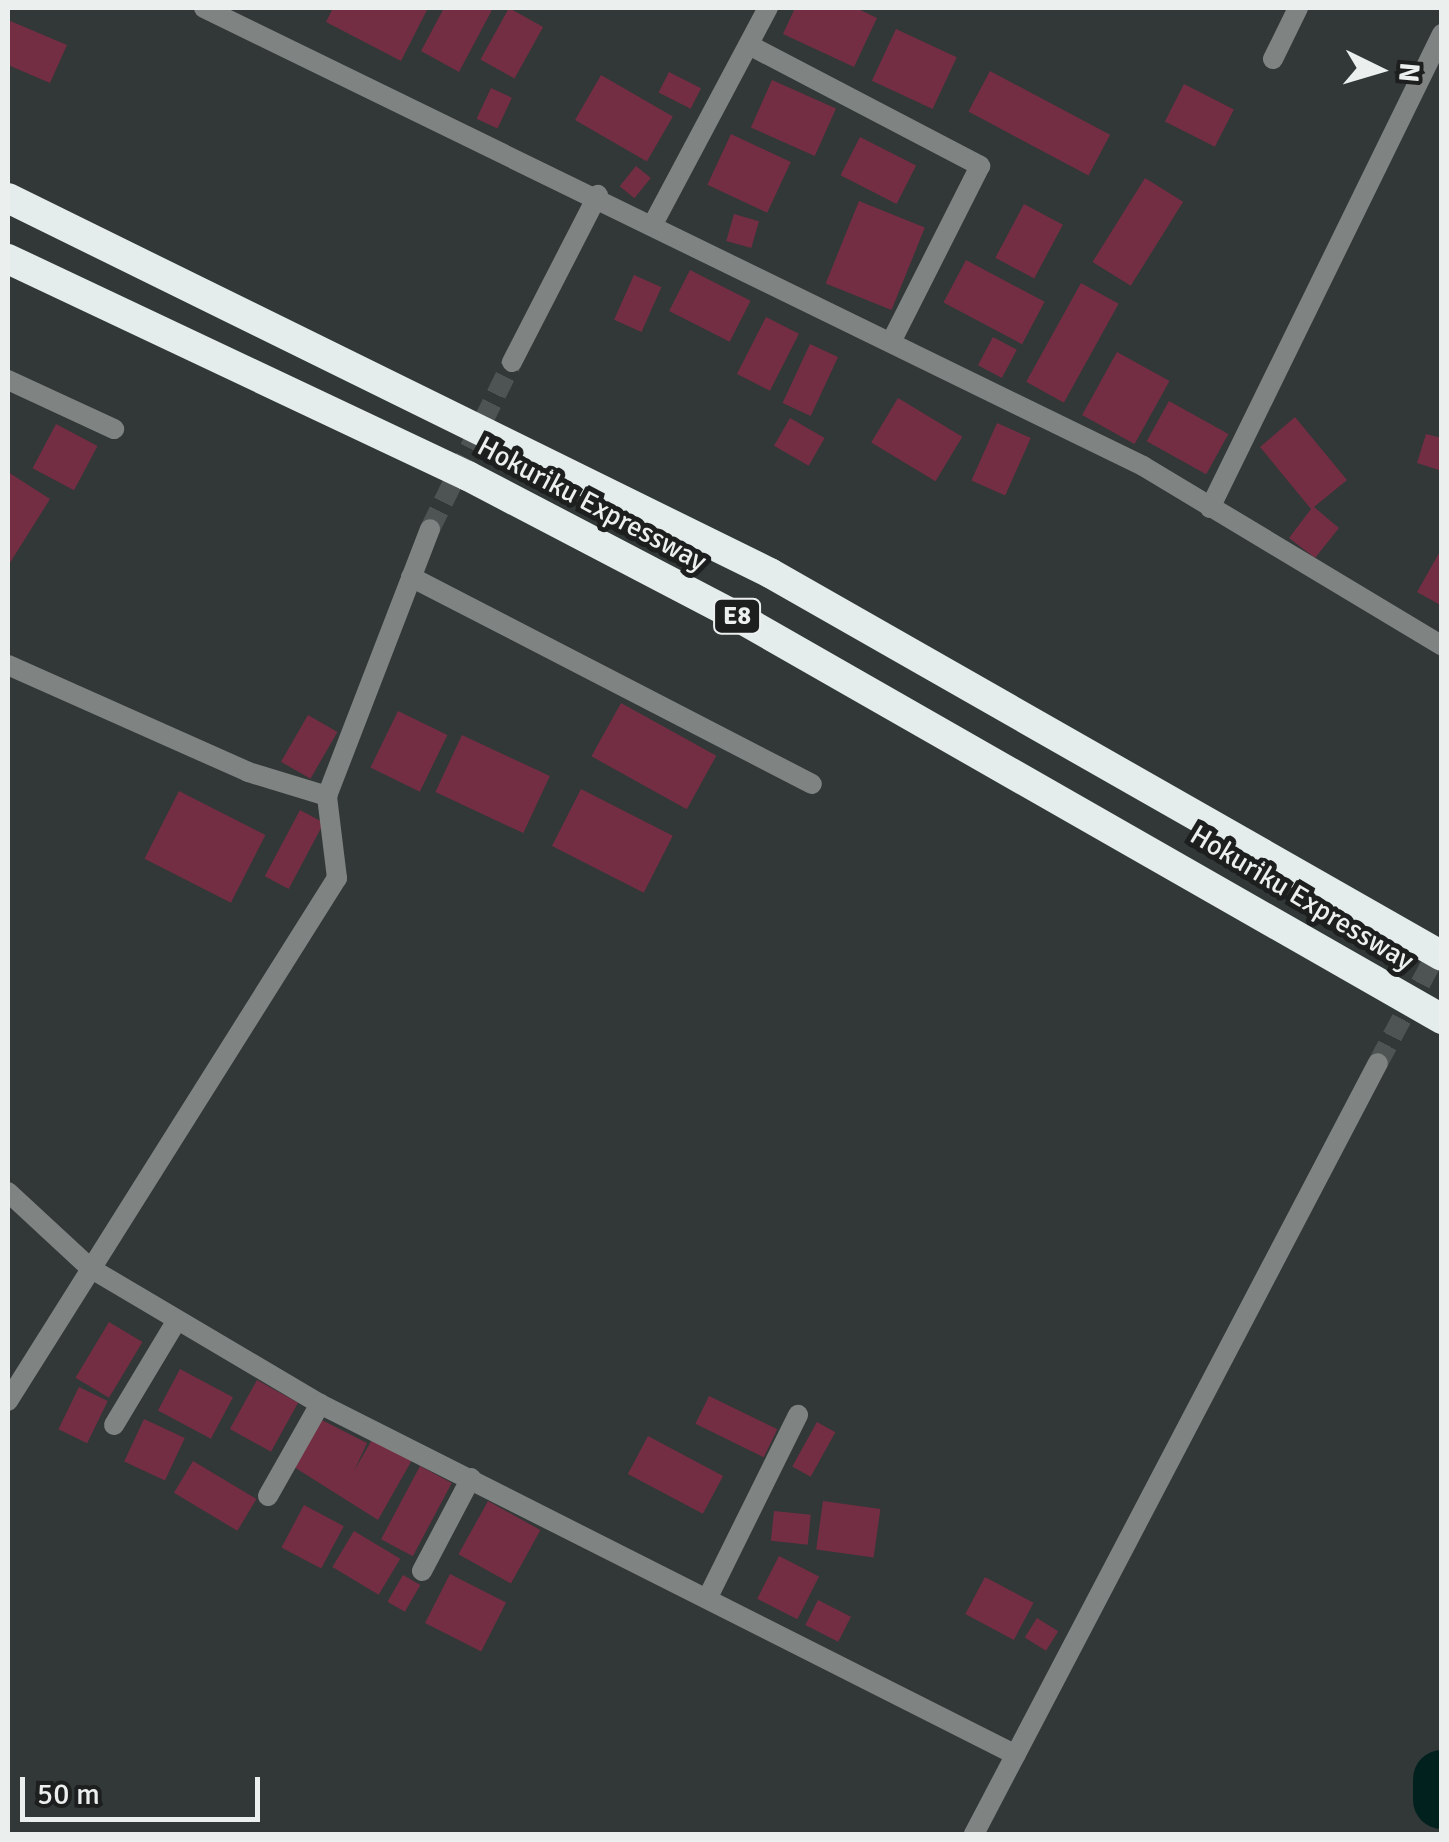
<!DOCTYPE html>
<style>
body{margin:0}
#map{position:relative;width:1449px;height:1842px;overflow:hidden;background:#313837;font-family:Signika,sans-serif}
div>[style]{position:absolute}
[style*='--x']{left:calc(var(--x)*1px);top:calc(var(--y)*1px);width:calc(var(--w)*1px);rotate:calc(var(--a)*1deg)}
.river>*{height:58px;margin:-29px;padding:0 29px;transform-origin:29px;border-radius:29px;background:#00211e}
.building>*{inset:0;background:#732e43;transform-origin:0 0}
.minor-tunnel>*{height:20px;margin-top:-10px;transform-origin:0;background:repeating-linear-gradient(90deg,#4d5453 0 20px,transparent 0 30px)}
.minor>*{height:20px;margin:-10px;padding:0 10px;transform-origin:10px;border-radius:10px;background:#7f8382}
.motorway>*{height:30px;margin:-15px;padding:0 15px;transform-origin:15px;border-radius:15px;background:#e4edec}
span{translate:-50% -50%;white-space:nowrap;text-align:center;line-height:1.15;-webkit-text-stroke:10px #1c1f1e;paint-order:stroke}
.shield-label span{padding:2px 8px;background:#1c1f1e;border:2px solid;border-radius:8px;-webkit-text-stroke-width:0}
.shield-label{font-size:25px;color:#ebf0ef;font-weight:700}
.street-label{font-size:28px;color:#ebf0ef}
.frame{position:absolute;inset:0;border:10px solid #ebf0ef;pointer-events:none}
.north{position:absolute;left:1329px;top:20px;width:100px;height:100px;-webkit-text-stroke:8px #1c1f1e;paint-order:stroke;rotate:95deg;font-size:28px;font-weight:700;line-height:40px;text-align:center;color:#ebf0ef}
.north::after{content:'';display:block;margin:auto;width:35px;height:45px;background:#ebf0ef;clip-path:polygon(50% 0,100% 100%,50% 72%,0 100%)}
.scale{position:absolute;left:20px;top:1777px;width:240px;height:45px;box-sizing:border-box;border:5px solid #ebf0ef;border-top:0;padding-left:12px;font-size:30px;line-height:35px;white-space:nowrap;color:#ebf0ef;-webkit-text-stroke:8px #1c1f1e;paint-order:stroke}
</style>
<div id="map">
<div class="river">
<div style="--x:1442;--y:1779;--w:21;--a:90"></div>
</div>
<div class="building">
<div style="clip-path:polygon(333px 8px,428px 8px,401px 61px,326px 22px)"></div>
<div style="clip-path:polygon(444px 8px,493px 8px,459px 72px,421px 51px)"></div>
<div style="left:509px;top:8px;width:39px;height:59px;rotate:29deg"></div>
<div style="clip-path:polygon(795px 8px,856px 8px,877px 18px,854px 67px,783px 34px)"></div>
<div style="clip-path:polygon(8px 20px,67px 45px,50px 83px,8px 65px)"></div>
<div style="left:896px;top:29px;width:67px;height:57px;rotate:25deg"></div>
<div style="left:990px;top:71px;width:136px;height:46px;rotate:28deg"></div>
<div style="left:669px;top:72px;width:36px;height:23px;rotate:27deg"></div>
<div style="left:601px;top:75px;width:83px;height:52px;rotate:30deg"></div>
<div style="left:772px;top:80px;width:70px;height:52px;rotate:24deg"></div>
<div style="left:1184px;top:84px;width:56px;height:42px;rotate:27deg"></div>
<div style="left:491px;top:88px;width:23px;height:34px;rotate:25deg"></div>
<div style="left:731px;top:134px;width:66px;height:56px;rotate:25deg"></div>
<div style="left:860px;top:137px;width:63px;height:43px;rotate:27deg"></div>
<div style="left:636px;top:166px;width:19px;height:26px;rotate:39deg"></div>
<div style="left:1145px;top:178px;width:45px;height:99px;rotate:32deg"></div>
<div style="left:859px;top:201px;width:71px;height:89px;rotate:22deg"></div>
<div style="left:1024px;top:204px;width:44px;height:61px;rotate:28deg"></div>
<div style="left:734px;top:214px;width:26px;height:28px;rotate:16deg"></div>
<div style="left:966px;top:260px;width:89px;height:48px;rotate:28deg"></div>
<div style="left:690px;top:270px;width:68px;height:46px;rotate:27deg"></div>
<div style="left:634px;top:275px;width:30px;height:49px;rotate:24deg"></div>
<div style="left:1081px;top:283px;width:43px;height:113px;rotate:29deg"></div>
<div style="left:766px;top:317px;width:37px;height:64px;rotate:27deg"></div>
<div style="left:993px;top:337px;width:27px;height:32px;rotate:28deg"></div>
<div style="left:810px;top:344px;width:31px;height:65px;rotate:25deg"></div>
<div style="left:1117px;top:352px;width:60px;height:72px;rotate:29deg"></div>
<div style="left:898px;top:398px;width:75px;height:52px;rotate:31deg"></div>
<div style="left:1169px;top:401px;width:68px;height:46px;rotate:29deg"></div>
<div style="clip-path:polygon(1295px 417px,1347px 480px,1314px 507px,1339px 528px,1315px 558px,1289px 538px,1311px 509px,1260px 447px)"></div>
<div style="left:790px;top:418px;width:40px;height:32px;rotate:30deg"></div>
<div style="left:997px;top:423px;width:37px;height:63px;rotate:24deg"></div>
<div style="left:56px;top:424px;width:47px;height:50px;rotate:28deg"></div>
<div style="clip-path:polygon(1426px 434px,1442px 438px,1442px 471px,1417px 463px)"></div>
<div style="clip-path:polygon(8px 472px,50px 499px,8px 566px)"></div>
<div style="clip-path:polygon(1442px 548px,1442px 606px,1417px 592px)"></div>
<div style="left:621px;top:703px;width:109px;height:61px;rotate:29deg"></div>
<div style="left:398px;top:711px;width:55px;height:63px;rotate:26deg"></div>
<div style="left:308px;top:715px;width:34px;height:54px;rotate:30deg"></div>
<div style="left:462px;top:735px;width:97px;height:63px;rotate:25deg"></div>
<div style="left:581px;top:789px;width:103px;height:64px;rotate:27deg"></div>
<div style="left:179px;top:791px;width:97px;height:76px;rotate:27deg"></div>
<div style="left:300px;top:810px;width:27px;height:75px;rotate:28deg"></div>
<div style="left:109px;top:1322px;width:39px;height:65px;rotate:31deg"></div>
<div style="left:180px;top:1369px;width:60px;height:47px;rotate:28deg"></div>
<div style="left:257px;top:1380px;width:47px;height:56px;rotate:29deg"></div>
<div style="left:79px;top:1387px;width:32px;height:47px;rotate:26deg"></div>
<div style="left:709px;top:1396px;width:76px;height:31px;rotate:26deg"></div>
<div style="clip-path:polygon(318px 1418px,367px 1443px,354px 1471px,373px 1438px,412px 1460px,378px 1520px,294px 1467px)"></div>
<div style="left:144px;top:1419px;width:45px;height:47px;rotate:25deg"></div>
<div style="left:817px;top:1422px;width:21px;height:51px;rotate:29deg"></div>
<div style="left:648px;top:1436px;width:85px;height:43px;rotate:28deg"></div>
<div style="left:193px;top:1461px;width:74px;height:37px;rotate:31deg"></div>
<div style="left:420px;top:1466px;width:36px;height:83px;rotate:28deg"></div>
<div style="left:488px;top:1501px;width:60px;height:61px;rotate:29deg"></div>
<div style="left:823px;top:1501px;width:58px;height:49px;rotate:8deg"></div>
<div style="left:304px;top:1505px;width:45px;height:48px;rotate:28deg"></div>
<div style="left:774px;top:1511px;width:37px;height:30px;rotate:6deg"></div>
<div style="left:354px;top:1531px;width:54px;height:42px;rotate:31deg"></div>
<div style="left:779px;top:1556px;width:45px;height:48px;rotate:27deg"></div>
<div style="left:450px;top:1574px;width:63px;height:55px;rotate:27deg"></div>
<div style="left:403px;top:1575px;width:20px;height:31px;rotate:30deg"></div>
<div style="left:985px;top:1577px;width:55px;height:42px;rotate:28deg"></div>
<div style="left:818px;top:1600px;width:37px;height:28px;rotate:27deg"></div>
<div style="left:1037px;top:1618px;width:25px;height:23px;rotate:32deg"></div>
</div>
<div class="minor-tunnel">
<div style="--x:430;--y:529;--w:186;--a:-63.8"></div>
<div style="--x:1378;--y:1063;--w:134;--a:-61.9"></div>
</div>
<div class="minor">
<div style="--x:204;--y:8;--w:1045;--a:26"></div>
<div style="--x:1143;--y:466;--w:349;--a:31"></div>
<div style="--x:749;--y:45;--w:261;--a:27.6"></div>
<div style="--x:980;--y:166;--w:197;--a:116.8"></div>
<div style="--x:1273;--y:59;--w:57;--a:-63.9"></div>
<div style="--x:653;--y:224;--w:245;--a:-62"></div>
<div style="--x:512;--y:362;--w:188;--a:-62.8"></div>
<div style="--x:8;--y:380;--w:117;--a:24.8"></div>
<div style="--x:1210;--y:508;--w:528;--a:-63.92"></div>
<div style="--x:411;--y:577;--w:451;--a:27.3"></div>
<div style="--x:8;--y:665;--w:263;--a:24"></div>
<div style="--x:248;--y:772;--w:83;--a:16.9"></div>
<div style="--x:8;--y:1192;--w:112;--a:42.8"></div>
<div style="--x:90;--y:1268;--w:267;--a:30.6"></div>
<div style="--x:320;--y:1404;--w:779;--a:26.76"></div>
<div style="--x:8;--y:1401;--w:618;--a:-57.83"></div>
<div style="--x:337;--y:878;--w:83;--a:-97"></div>
<div style="--x:327;--y:796;--w:286;--a:-68.9"></div>
<div style="--x:114;--y:1425;--w:122;--a:-59"></div>
<div style="--x:268;--y:1496;--w:106;--a:-60.5"></div>
<div style="--x:422;--y:1571;--w:105;--a:-62.2"></div>
<div style="--x:709;--y:1595;--w:201;--a:-63.7"></div>
<div style="--x:974;--y:1834;--w:870;--a:-62.35"></div>
</div>
<div class="motorway">
<div style="--x:8;--y:198;--w:849;--a:26.2"></div>
<div style="--x:770;--y:573;--w:773;--a:29.68"></div>
<div style="--x:8;--y:259;--w:509;--a:25.26"></div>
<div style="--x:468;--y:476;--w:305;--a:27.6"></div>
<div style="--x:738;--y:617;--w:811;--a:29.73"></div>
</div>
<div class="shield-label">
<span style="left:737px;top:616px">E8</span>
</div>
<div class="street-label">
<span style="left:592px;top:504px;rotate:28deg">Hokuriku Expressway</span>
<span style="left:1302px;top:898px;rotate:31deg">Hokuriku Expressway</span>
</div>
<div class="frame"></div>
<div class="north">N</div>
<div class="scale">50 m</div>
</div>
